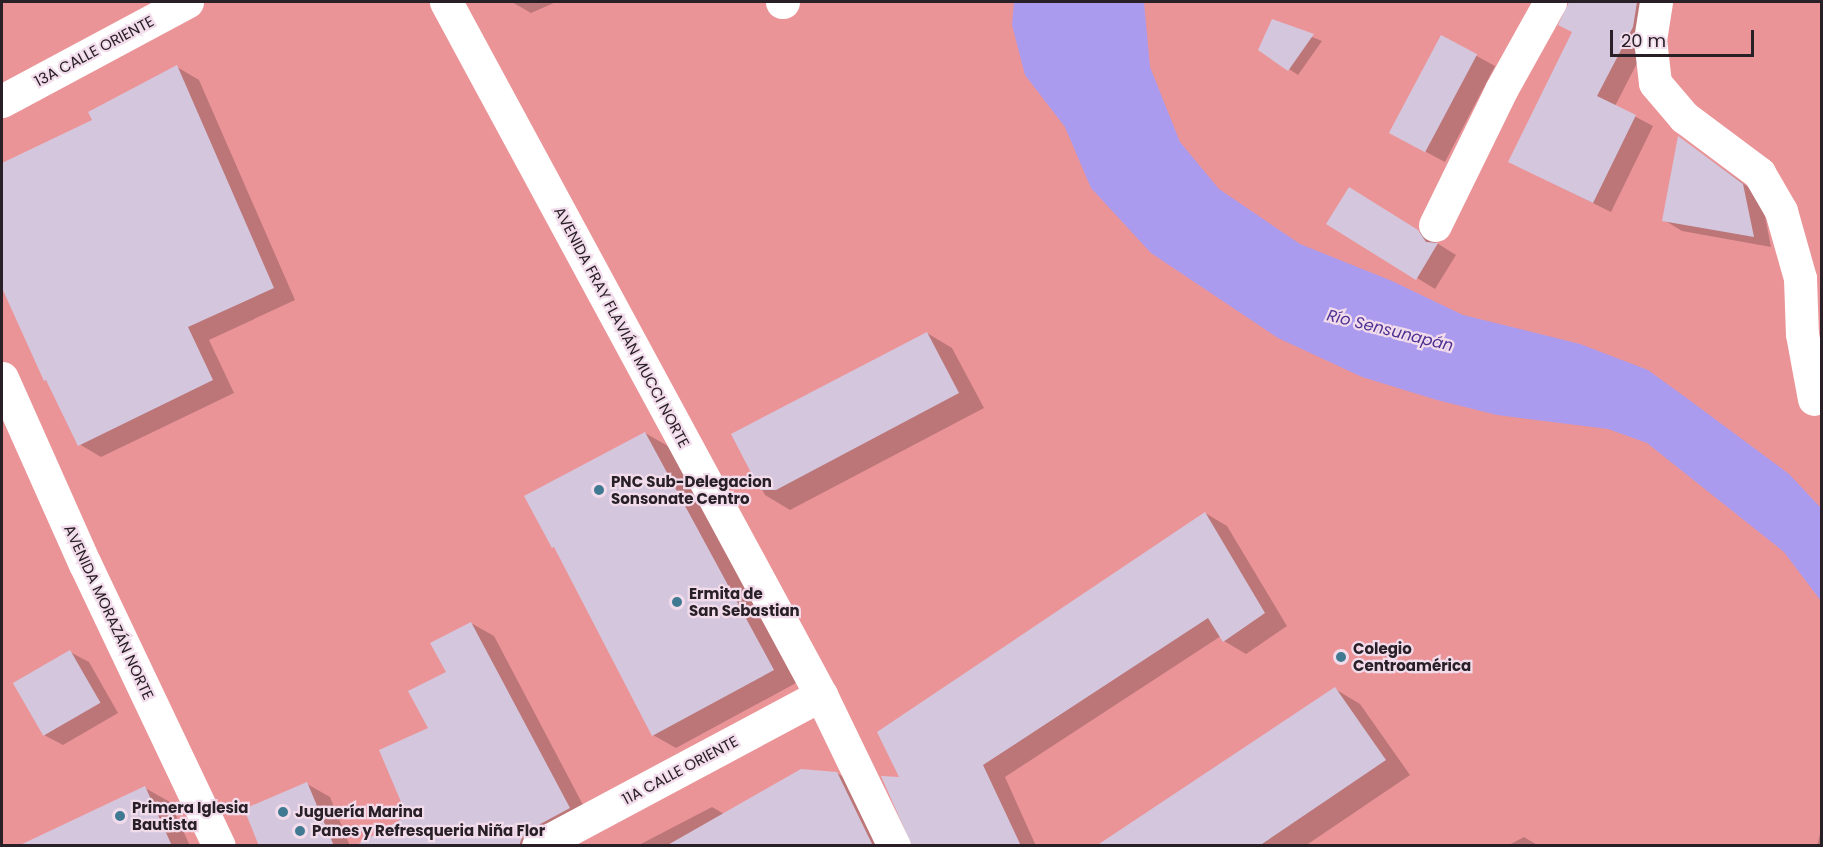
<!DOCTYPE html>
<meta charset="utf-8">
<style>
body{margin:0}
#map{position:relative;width:1823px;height:847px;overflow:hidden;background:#f2dcec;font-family:Poppins,sans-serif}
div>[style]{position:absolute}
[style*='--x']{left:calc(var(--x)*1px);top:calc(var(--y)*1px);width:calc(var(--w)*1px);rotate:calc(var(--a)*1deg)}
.green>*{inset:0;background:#eb9497;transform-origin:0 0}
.water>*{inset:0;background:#aa9bef}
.shadow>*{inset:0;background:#0003}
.building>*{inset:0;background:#d4c7dd;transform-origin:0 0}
.street>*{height:33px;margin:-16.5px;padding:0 16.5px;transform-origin:16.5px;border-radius:16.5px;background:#fff}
.secondary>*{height:33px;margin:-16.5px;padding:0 16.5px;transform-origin:16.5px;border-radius:16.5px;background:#fff}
.dots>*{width:16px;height:16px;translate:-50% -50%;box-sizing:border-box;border:3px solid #f2dcec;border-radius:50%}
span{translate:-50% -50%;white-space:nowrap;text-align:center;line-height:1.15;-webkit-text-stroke:4.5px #f2dcec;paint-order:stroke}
.street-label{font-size:15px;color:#282026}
.poi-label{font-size:15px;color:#282026;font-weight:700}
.left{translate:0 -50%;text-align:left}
.water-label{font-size:16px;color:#4e3293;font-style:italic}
.frame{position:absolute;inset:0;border:3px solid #282026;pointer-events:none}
.scale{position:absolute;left:1610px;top:30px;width:144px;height:27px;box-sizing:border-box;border:3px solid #282026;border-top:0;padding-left:8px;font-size:18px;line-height:21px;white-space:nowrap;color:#282026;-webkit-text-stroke:4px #f2dcec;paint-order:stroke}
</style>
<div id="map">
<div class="green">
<div style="left:2px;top:2px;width:1819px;height:844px"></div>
</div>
<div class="water">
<div style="clip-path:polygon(1014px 2px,1144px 2px,1150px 67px,1180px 142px,1219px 189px,1300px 244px,1392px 281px,1463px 315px,1580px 344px,1648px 370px,1692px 402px,1789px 474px,1821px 508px,1821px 601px,1784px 552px,1647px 443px,1608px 429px,1497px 415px,1437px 400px,1362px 377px,1278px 338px,1151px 253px,1091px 188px,1065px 127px,1025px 75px,1012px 25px)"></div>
</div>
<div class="shadow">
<div style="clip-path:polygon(512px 2px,556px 2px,531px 13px)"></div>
<div style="clip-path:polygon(1569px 2px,1654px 2px,1650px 38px,1615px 106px,1653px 126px,1611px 212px,1528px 171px,1574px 32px)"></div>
<div style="clip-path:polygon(1273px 21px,1322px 41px,1298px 75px,1260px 50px)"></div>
<div style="clip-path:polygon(1442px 37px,1495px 66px,1445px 162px,1411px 144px)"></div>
<div style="clip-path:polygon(177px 67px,199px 80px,295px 300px,209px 340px,234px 393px,101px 457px,79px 444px,49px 382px,45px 380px,2px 286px,2px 165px,94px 120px)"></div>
<div style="clip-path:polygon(1679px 138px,1761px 196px,1771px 247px,1682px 231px,1664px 220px)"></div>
<div style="clip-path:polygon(1368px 200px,1456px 255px,1435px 289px,1328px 223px)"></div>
<div style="clip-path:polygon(927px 333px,952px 348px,984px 408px,790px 510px,765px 495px,733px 435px)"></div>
<div style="clip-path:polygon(645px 433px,668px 446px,796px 683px,676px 748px,653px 735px,557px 549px,553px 547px)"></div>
<div style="clip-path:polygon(1205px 513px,1227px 526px,1287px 626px,1246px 654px,1224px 641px,1221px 636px,1005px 777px,1036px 846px,914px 846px,902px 779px)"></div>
<div style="clip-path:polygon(471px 623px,494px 636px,591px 820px,544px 846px,358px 846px,409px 817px,430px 729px,448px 672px)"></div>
<div style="clip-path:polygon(70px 652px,89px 662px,118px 713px,63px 745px,44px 735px)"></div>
<div style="clip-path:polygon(1335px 689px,1360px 704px,1410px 775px,1305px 846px,1099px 846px)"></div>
<div style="clip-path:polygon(837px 773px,860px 787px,888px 846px,637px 846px,712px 807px,724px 814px)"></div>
<div style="clip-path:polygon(307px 784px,330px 797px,350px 846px,261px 846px)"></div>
<div style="clip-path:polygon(145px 788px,170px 802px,190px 846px,21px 846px)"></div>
<div style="clip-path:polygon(1822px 826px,1822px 846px,1817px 846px)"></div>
<div style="clip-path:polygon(1524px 837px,1539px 846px,1507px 846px)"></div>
</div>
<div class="building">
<div style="clip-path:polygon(1569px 2px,1637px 2px,1633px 27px,1597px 96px,1636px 115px,1593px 203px,1508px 162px,1572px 32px,1558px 25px)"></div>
<div style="clip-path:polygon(1272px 19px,1314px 34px,1288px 71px,1258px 50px)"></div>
<div style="left:1441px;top:35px;width:41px;height:111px;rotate:28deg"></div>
<div style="clip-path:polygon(177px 65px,274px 288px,188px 327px,213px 380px,78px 446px,46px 380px,44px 381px,2px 288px,2px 163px,92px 120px,88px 112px)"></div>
<div style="clip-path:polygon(1678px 136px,1743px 184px,1754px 237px,1662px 221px)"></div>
<div style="clip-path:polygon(1349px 187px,1418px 230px,1426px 242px,1438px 243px,1416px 280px,1326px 224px)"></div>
<div style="clip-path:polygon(927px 332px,959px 393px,776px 490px,760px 490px,731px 434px)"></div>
<div style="clip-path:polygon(645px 432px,774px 670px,652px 736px,554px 547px,552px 548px,524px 496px)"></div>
<div style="clip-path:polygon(1205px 512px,1265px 613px,1223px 642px,1208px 618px,983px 765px,1021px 846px,912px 846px,881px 776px,899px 777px,877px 732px)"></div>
<div style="clip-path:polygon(471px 622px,570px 808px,529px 830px,522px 837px,519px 846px,355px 846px,407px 816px,379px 750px,428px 728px,408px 691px,446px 672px,430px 643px)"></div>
<div style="left:70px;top:650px;width:61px;height:66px;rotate:60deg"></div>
<div style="clip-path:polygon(1335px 687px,1386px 760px,1259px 846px,1096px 846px)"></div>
<div style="clip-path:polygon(801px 769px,837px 772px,873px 846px,666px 846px)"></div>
<div style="clip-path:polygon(307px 782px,334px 846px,259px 846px,244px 809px)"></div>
<div style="clip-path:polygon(145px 786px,172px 846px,18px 846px)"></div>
</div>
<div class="street">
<div style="--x:782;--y:2;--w:1;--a:0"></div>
<div style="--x:1656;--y:2;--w:37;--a:99"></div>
<div style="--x:1650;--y:39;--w:44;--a:83.5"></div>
<div style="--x:1655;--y:83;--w:45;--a:49.5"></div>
<div style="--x:1684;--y:117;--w:94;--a:36.7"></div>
<div style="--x:1759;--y:173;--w:44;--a:59.9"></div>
<div style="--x:1781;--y:211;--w:70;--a:74.2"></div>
<div style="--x:1800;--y:278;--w:56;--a:88"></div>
<div style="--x:1802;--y:334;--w:66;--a:79.5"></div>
<div style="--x:2;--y:101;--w:210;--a:-28.2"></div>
<div style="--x:1435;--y:225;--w:150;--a:-63.9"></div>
<div style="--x:1501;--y:90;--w:101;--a:-60.9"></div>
<div style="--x:538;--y:846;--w:321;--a:-28.1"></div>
</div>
<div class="secondary">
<div style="--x:446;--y:2;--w:788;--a:61.58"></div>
<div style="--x:821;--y:695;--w:168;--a:64.2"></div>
<div style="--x:2;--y:378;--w:204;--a:66"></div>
<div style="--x:85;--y:564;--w:312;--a:64.6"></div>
</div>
<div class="dots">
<div style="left:599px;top:490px;background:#3f7a92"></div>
<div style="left:677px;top:602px;background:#3f7a92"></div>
<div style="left:1341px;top:657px;background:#3f7a92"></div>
<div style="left:283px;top:812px;background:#3f7a92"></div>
<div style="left:120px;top:816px;background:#3f7a92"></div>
<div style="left:300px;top:831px;background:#3f7a92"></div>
</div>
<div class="street-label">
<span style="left:94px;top:51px;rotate:-28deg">13A CALLE ORIENTE</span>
<span style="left:622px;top:327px;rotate:62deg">AVENIDA FRAY FLAVIÁN MUCCI NORTE</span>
<span style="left:109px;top:612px;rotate:65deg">AVENIDA MORAZÁN NORTE</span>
<span style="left:680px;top:770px;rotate:-28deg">11A CALLE ORIENTE</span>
</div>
<div class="poi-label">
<span class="left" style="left:611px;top:490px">PNC Sub-Delegacion<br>Sonsonate Centro</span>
<span class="left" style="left:689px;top:602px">Ermita de<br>San Sebastian</span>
<span class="left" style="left:1353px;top:657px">Colegio<br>Centroamérica</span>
<span class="left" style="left:132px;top:816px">Primera Iglesia<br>Bautista</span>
<span class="left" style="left:295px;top:812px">Juguería Marina</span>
<span class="left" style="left:312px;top:831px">Panes y Refresqueria Niña Flor</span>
</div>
<div class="water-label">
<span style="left:1390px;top:331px;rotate:14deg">Río Sensunapán</span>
</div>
<div class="frame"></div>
<div class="scale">20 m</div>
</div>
